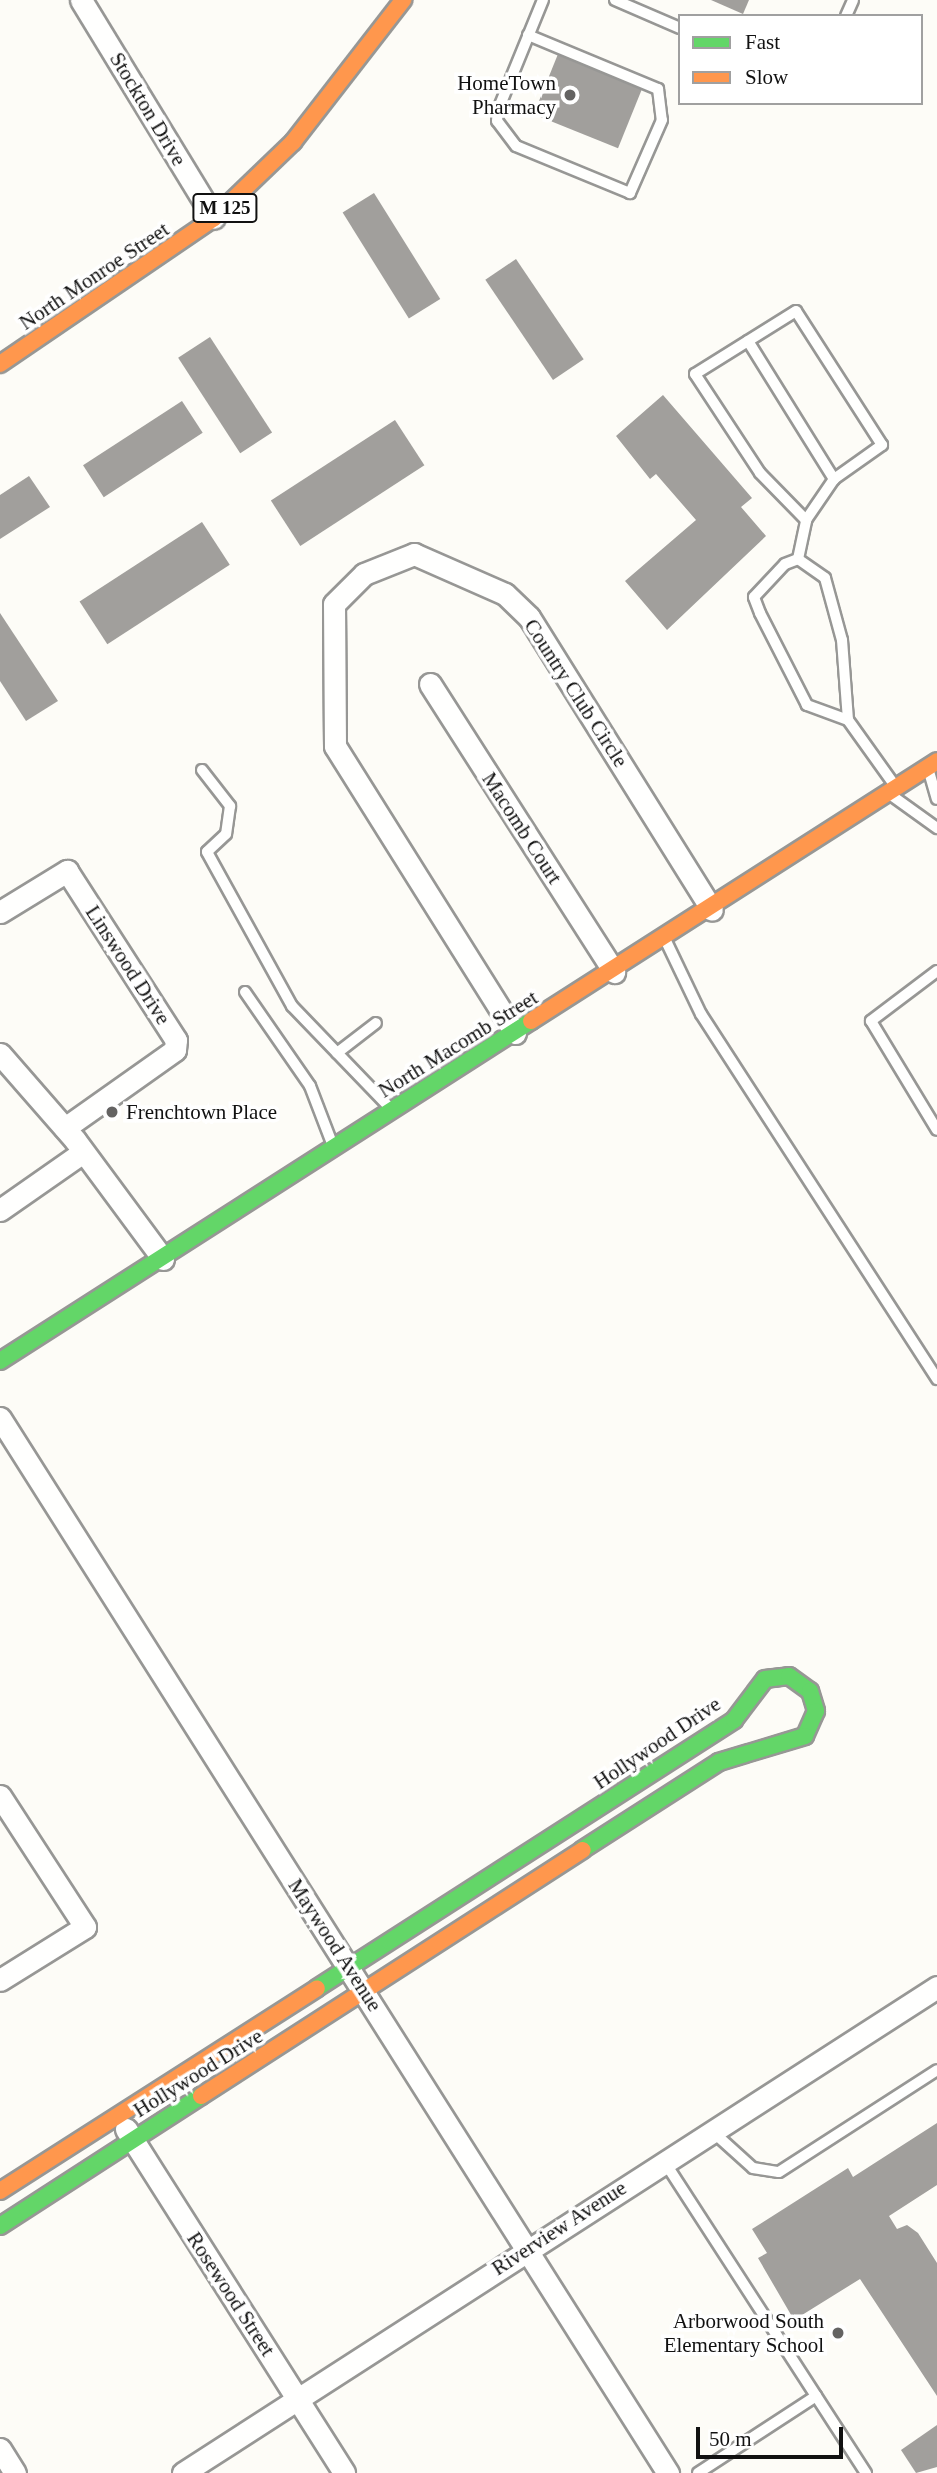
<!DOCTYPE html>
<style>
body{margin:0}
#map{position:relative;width:937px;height:2473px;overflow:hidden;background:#fdfcf7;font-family:"Times New Roman",serif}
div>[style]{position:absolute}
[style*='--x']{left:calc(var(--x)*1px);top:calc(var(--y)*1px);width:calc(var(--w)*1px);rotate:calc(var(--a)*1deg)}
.building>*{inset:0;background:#a19f9c;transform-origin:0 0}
.roads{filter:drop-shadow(2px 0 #979795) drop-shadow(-2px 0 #979795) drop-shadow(0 2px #979795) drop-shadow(0 -2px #979795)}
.lane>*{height:10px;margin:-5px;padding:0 5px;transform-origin:5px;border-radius:5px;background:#fffffe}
.street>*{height:21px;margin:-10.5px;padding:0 10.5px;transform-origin:10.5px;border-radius:10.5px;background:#fffffe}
.fast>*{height:16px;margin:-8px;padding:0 8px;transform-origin:8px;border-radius:8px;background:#63d668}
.slow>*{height:16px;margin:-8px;padding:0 8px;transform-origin:8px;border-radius:8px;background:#ff974d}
.dots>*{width:19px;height:19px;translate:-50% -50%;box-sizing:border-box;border:4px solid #fff;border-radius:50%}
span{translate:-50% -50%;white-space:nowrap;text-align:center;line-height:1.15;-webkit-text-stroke:7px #fff;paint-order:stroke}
.shield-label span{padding:2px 5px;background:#fff;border:2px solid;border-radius:5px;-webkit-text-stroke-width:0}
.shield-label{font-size:19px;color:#111;font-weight:700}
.poi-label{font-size:21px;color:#111}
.right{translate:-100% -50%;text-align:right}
.left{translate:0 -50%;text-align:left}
.street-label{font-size:21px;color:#111}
.legend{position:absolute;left:678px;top:14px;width:245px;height:91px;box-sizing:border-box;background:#fff;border:2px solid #a0a0a0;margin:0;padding:9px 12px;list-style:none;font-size:21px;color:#111}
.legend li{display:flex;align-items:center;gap:14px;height:35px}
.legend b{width:35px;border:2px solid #a0a0a0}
.scale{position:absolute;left:696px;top:2427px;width:147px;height:32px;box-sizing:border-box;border:4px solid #111;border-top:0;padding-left:9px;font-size:21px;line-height:24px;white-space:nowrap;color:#111;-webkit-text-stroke:5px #fff;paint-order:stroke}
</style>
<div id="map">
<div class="building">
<div style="clip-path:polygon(711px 0,749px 0,743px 14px)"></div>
<div style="left:558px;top:54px;width:91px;height:65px;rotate:22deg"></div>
<div style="left:374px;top:193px;width:125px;height:37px;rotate:58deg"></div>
<div style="left:516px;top:259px;width:121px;height:37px;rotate:56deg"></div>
<div style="left:210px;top:337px;width:114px;height:38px;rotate:57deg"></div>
<div style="clip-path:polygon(663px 395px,752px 498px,741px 507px,766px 536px,667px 630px,625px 581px,696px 520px,656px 474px,650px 479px,616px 436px)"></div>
<div style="left:182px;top:401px;width:38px;height:118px;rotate:57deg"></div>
<div style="left:395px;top:420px;width:54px;height:148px;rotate:57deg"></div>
<div style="clip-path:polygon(29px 476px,50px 507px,0 539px,0 495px)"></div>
<div style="left:202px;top:522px;width:51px;height:146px;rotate:57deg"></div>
<div style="clip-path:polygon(0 613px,58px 701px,26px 721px,0 681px)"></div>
<div style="clip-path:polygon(937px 2123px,937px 2185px,889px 2216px,897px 2229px,907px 2225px,918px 2233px,937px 2263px,937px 2396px,860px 2279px,794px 2320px,758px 2258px,767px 2253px,752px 2229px,848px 2168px,853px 2177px)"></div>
<div style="clip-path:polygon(937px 2425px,937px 2467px,916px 2473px,901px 2450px)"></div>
</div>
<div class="roads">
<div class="lane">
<div style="--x:615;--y:0;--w:71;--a:23.3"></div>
<div style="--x:846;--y:16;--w:17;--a:-66"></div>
<div style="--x:528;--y:35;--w:141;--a:22.6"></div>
<div style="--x:658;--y:89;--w:31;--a:83"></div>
<div style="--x:662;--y:120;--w:80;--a:113.7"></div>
<div style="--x:630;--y:193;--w:123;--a:-157.6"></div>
<div style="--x:516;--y:146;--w:31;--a:-127"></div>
<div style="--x:497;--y:121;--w:11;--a:-85"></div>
<div style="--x:498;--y:110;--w:119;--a:-67.8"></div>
<div style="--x:748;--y:341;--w:163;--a:58.1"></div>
<div style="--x:798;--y:559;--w:40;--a:-78"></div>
<div style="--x:806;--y:520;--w:50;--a:-55.7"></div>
<div style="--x:834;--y:479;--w:59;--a:-35.3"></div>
<div style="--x:882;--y:445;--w:159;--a:-122.7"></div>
<div style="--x:796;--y:311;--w:119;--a:148"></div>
<div style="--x:695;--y:374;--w:118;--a:56.7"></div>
<div style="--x:760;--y:473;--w:66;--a:45.6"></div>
<div style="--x:848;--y:720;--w:44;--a:-159.9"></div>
<div style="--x:807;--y:705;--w:103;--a:-117.1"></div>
<div style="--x:760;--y:613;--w:17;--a:-111"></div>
<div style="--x:754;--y:597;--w:45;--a:-46.8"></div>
<div style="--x:785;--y:564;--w:14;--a:-21"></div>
<div style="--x:798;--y:559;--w:33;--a:35"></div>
<div style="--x:825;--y:578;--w:64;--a:74.7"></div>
<div style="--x:842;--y:640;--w:80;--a:85.7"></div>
<div style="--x:848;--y:720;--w:81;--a:54.5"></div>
<div style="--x:928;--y:768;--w:32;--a:74"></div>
<div style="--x:202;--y:770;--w:46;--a:52.1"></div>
<div style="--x:230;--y:806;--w:28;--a:98"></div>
<div style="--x:226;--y:834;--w:26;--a:137"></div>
<div style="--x:207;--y:852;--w:176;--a:61.1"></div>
<div style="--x:292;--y:1006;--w:141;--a:46.1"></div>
<div style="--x:891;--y:795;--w:57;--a:35.7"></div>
<div style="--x:665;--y:939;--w:83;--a:64.4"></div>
<div style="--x:701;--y:1014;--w:435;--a:57.1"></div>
<div style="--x:937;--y:971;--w:83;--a:142.9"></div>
<div style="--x:871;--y:1021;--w:127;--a:58.8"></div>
<div style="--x:245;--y:992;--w:114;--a:55.3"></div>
<div style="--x:310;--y:1086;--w:64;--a:69"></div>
<div style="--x:337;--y:1053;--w:49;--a:-37.6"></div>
<div style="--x:712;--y:2131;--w:55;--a:42.1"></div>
<div style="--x:753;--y:2168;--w:26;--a:9"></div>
<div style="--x:779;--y:2172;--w:188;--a:-32.8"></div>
<div style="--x:664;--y:2161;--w:372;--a:57.1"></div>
<div style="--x:698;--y:2473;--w:141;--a:-33.1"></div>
</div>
<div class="street">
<div style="--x:81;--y:0;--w:255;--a:58.6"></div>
<div style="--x:430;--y:684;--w:342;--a:57.4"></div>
<div style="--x:0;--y:912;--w:79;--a:-31.5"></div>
<div style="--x:67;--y:871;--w:201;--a:57.2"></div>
<div style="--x:176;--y:1040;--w:10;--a:96"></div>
<div style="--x:175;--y:1050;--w:135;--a:144.7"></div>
<div style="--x:515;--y:1033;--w:339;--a:-122.1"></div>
<div style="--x:335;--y:746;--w:142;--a:-90.4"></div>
<div style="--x:334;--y:604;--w:42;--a:-45"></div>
<div style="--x:364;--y:574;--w:54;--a:-21.8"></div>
<div style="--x:414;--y:554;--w:99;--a:23.7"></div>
<div style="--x:505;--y:594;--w:33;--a:44"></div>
<div style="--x:529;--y:617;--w:345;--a:58"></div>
<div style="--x:0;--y:1054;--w:114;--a:48.9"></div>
<div style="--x:75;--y:1140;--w:148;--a:53.5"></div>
<div style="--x:0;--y:1210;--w:101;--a:-34.9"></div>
<div style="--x:0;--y:1418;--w:1249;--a:57.66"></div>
<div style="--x:0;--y:1796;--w:156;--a:57"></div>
<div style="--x:85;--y:1927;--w:100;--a:148.1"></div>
<div style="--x:126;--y:2129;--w:407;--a:57.6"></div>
<div style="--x:0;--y:2449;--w:28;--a:58"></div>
<div style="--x:183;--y:2473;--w:897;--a:-32.8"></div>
</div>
<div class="fast">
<div style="--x:0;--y:1361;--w:631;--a:-32.63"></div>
<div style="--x:317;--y:1988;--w:496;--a:-32.7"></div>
<div style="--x:734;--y:1720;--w:51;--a:-52.9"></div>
<div style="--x:765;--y:1679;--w:24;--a:-7"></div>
<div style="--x:789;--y:1676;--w:26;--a:36"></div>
<div style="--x:810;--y:1691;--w:21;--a:73"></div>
<div style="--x:816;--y:1711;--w:27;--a:114"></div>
<div style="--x:805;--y:1736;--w:90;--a:163.2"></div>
<div style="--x:719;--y:1762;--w:163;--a:147.3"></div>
<div style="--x:0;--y:2226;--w:239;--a:-32.9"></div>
</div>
<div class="slow">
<div style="--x:0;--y:364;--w:259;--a:-34.3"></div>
<div style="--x:214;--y:218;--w:110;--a:-43.9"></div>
<div style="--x:293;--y:142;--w:180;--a:-52.2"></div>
<div style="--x:531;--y:1021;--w:482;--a:-32.6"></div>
<div style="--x:201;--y:2096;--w:454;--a:-32.8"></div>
<div style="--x:0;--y:2191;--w:376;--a:-32.6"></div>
</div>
</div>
<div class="dots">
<div style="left:570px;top:95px;background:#646362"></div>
<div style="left:112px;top:1112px;background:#646362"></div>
<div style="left:838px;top:2333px;background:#646362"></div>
</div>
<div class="shield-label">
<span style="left:225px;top:208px">M 125</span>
</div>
<div class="poi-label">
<span class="right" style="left:556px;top:95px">HomeTown<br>Pharmacy</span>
<span class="left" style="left:126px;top:1112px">Frenchtown Place</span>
<span class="right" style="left:824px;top:2333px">Arborwood South<br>Elementary School</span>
</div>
<div class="street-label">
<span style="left:148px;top:109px;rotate:59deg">Stockton Drive</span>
<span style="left:94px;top:276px;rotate:-34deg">North Monroe Street</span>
<span style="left:576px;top:693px;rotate:57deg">Country Club Circle</span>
<span style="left:522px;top:828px;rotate:57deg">Macomb Court</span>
<span style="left:128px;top:965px;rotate:57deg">Linswood Drive</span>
<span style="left:458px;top:1044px;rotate:-32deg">North Macomb Street</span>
<span style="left:657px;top:1743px;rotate:-34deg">Hollywood Drive</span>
<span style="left:335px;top:1945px;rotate:57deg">Maywood Avenue</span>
<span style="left:198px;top:2073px;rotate:-32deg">Hollywood Drive</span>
<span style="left:559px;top:2228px;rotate:-33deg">Riverview Avenue</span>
<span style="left:231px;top:2294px;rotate:57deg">Rosewood Street</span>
</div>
<ul class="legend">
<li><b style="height:9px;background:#63d668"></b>Fast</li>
<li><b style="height:9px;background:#ff974d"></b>Slow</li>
</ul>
<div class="scale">50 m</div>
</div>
